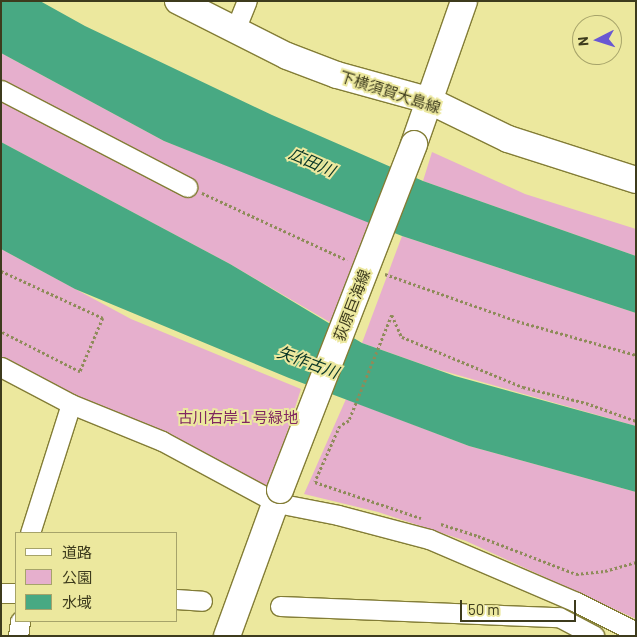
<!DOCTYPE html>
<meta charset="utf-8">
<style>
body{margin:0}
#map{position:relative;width:637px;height:637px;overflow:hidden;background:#ece89e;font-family:Barlow,"Noto Sans JP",sans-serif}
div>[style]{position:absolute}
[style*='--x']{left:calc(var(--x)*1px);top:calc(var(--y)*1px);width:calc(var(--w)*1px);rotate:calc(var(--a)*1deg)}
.green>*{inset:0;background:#e6afcd}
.water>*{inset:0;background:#48a983}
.path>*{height:2.5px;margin-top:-1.25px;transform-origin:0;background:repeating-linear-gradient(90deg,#8e8b59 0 2.5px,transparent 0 5px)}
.roads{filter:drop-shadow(1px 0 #837d36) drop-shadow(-1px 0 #837d36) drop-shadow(0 1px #837d36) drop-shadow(0 -1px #837d36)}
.street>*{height:19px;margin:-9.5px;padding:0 9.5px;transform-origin:9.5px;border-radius:9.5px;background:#fff}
.secondary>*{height:26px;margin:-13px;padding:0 13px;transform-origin:13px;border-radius:13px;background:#fff}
.bridges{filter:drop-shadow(1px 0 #837d36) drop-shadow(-1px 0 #837d36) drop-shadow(0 1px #837d36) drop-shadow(0 -1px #837d36)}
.secondary-bridge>*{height:26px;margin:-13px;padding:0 13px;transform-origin:13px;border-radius:13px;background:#fff}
span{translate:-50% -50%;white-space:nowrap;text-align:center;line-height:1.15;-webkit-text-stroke:4px #ece89e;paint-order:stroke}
.street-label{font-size:15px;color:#3d3b1d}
.park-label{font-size:15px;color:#802760}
.water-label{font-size:16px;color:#093526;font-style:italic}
.frame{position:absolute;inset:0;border:2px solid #3d3b1d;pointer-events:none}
.legend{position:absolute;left:15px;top:532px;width:162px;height:90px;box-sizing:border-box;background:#ece89e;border:1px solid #a6a36a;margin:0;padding:6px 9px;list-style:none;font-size:15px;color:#3d3b1d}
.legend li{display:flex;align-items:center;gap:10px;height:25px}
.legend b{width:25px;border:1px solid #a6a36a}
.north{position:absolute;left:572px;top:15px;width:50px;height:50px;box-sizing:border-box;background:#ece89e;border:1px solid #a6a36a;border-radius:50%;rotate:265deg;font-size:14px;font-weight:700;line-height:20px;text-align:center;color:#3d3b1d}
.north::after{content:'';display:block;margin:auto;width:18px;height:22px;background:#6958d2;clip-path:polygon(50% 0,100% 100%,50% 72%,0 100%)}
.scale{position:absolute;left:460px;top:600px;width:116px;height:22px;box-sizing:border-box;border:2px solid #3d3b1d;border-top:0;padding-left:6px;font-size:15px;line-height:18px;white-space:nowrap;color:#3d3b1d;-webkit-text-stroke:4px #ece89e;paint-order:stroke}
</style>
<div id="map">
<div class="green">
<div style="clip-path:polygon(1px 53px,164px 141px,373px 223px,333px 324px,230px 264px,1px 142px)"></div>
<div style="clip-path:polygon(432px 152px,525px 194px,636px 229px,636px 256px,423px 181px)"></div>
<div style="clip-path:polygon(402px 236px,636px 313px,636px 426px,433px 368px,362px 343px)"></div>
<div style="clip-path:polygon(1px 249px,131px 319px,301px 389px,269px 488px,1px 360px)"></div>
<div style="clip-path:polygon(346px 399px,469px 446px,636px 492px,636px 619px,466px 541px,378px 512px,304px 494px)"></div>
</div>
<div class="water">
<div style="clip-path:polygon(1px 1px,40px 1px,85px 26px,272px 115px,423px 181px,636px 256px,636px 313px,402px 236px,164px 141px,1px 53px)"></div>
<div style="clip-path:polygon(1px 142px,230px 264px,362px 343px,455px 376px,636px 426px,636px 492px,469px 446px,289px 378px,75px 289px,1px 249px)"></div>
</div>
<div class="path">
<div style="--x:202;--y:193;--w:160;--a:24.8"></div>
<div style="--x:1;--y:271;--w:112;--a:24.7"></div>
<div style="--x:103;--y:318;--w:59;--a:113.1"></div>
<div style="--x:80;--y:372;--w:89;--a:-153.1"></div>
<div style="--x:385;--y:274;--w:140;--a:19.6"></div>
<div style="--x:517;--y:321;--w:124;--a:15.9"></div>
<div style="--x:392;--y:315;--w:114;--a:112.1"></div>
<div style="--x:349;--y:421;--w:10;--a:151"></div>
<div style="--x:340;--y:426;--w:61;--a:114.1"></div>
<div style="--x:315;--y:482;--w:112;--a:18.8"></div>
<div style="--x:392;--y:315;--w:24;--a:66"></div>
<div style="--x:402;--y:337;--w:131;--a:22.5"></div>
<div style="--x:523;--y:387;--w:65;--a:14.3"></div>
<div style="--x:586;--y:403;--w:53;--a:19.8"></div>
<div style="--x:441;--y:524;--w:39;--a:18"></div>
<div style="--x:478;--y:536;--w:105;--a:21.2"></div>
<div style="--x:576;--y:574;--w:29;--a:-6"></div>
<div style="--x:605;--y:571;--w:32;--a:-16"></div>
</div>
<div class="roads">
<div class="street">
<div style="--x:235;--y:30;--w:31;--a:-68"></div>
<div style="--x:1;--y:90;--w:210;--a:27.5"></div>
<div style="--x:1;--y:367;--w:79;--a:27.9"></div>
<div style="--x:71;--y:404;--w:98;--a:22.1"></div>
<div style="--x:162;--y:441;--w:131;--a:28.3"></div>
<div style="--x:277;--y:503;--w:62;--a:11.1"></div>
<div style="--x:338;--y:515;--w:94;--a:14.8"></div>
<div style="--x:429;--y:539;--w:160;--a:23.2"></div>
<div style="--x:576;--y:602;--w:67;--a:26.6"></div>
<div style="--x:30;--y:533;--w:135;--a:-72.4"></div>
<div style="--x:1;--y:593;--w:15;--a:0"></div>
<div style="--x:176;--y:599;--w:26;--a:4"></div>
<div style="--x:280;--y:606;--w:279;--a:2.3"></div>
<div style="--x:559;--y:617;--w:40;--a:28"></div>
<div style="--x:18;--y:636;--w:15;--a:-82"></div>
</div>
<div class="secondary">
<div style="--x:178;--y:1;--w:122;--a:26.8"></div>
<div style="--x:287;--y:56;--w:53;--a:20.8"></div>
<div style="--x:337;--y:75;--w:94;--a:15.4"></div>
<div style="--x:428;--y:100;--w:89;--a:26"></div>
<div style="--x:508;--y:139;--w:134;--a:17.8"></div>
<div style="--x:414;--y:144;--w:151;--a:-70.7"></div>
<div style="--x:227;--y:636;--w:155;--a:-70"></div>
</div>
</div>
<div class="bridges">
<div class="secondary-bridge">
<div style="--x:280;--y:490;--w:371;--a:-68.8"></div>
</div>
</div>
<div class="street-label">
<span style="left:390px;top:92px;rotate:18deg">下横須賀大島線</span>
<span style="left:352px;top:305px;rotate:-69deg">荻原巨海線</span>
</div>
<div class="park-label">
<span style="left:238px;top:418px">古川右岸１号緑地</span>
</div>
<div class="water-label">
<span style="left:312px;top:162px;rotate:24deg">広田川</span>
<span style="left:308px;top:362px;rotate:20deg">矢作古川</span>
</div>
<div class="frame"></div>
<ul class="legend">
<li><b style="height:6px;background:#fff"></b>道路</li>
<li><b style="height:14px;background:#e6afcd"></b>公園</li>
<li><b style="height:14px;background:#48a983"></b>水域</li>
</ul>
<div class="north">N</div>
<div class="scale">50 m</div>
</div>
